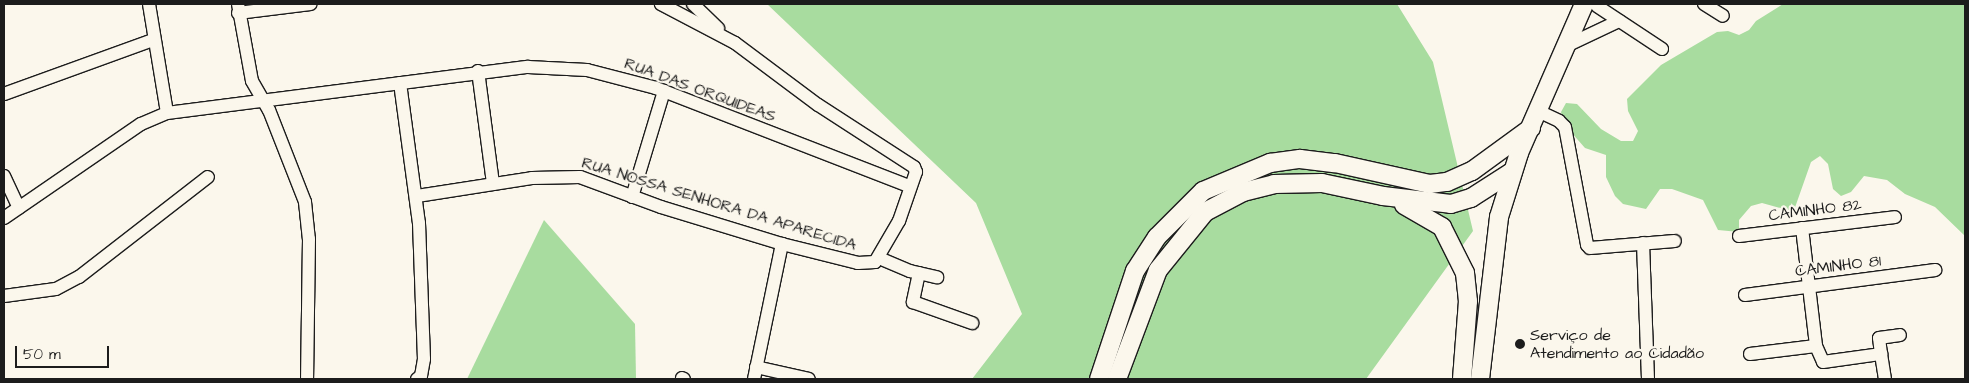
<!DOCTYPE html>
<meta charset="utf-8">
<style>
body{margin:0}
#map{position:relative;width:1969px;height:383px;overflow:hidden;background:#fbf7ec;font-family:"Architects Daughter",sans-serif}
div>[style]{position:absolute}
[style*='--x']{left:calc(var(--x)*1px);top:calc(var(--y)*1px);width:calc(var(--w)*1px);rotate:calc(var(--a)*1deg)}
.green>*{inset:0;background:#a8dc9f}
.roads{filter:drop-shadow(1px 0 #1c1c1c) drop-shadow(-1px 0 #1c1c1c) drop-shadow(0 1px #1c1c1c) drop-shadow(0 -1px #1c1c1c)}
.minor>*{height:12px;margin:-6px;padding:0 6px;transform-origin:6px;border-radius:6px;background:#fbf7ec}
.secondary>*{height:18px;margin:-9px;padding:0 9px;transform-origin:9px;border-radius:9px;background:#fbf7ec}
.dots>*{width:14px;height:14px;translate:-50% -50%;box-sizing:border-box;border:2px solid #fbf7ec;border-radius:50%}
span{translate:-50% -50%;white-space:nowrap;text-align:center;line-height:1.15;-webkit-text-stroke:4.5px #fbf7ec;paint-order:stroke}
.street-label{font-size:16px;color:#1c1c1c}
.poi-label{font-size:16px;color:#1c1c1c}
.left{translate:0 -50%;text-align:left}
.frame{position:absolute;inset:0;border:5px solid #1c1c1c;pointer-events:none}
.scale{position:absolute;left:15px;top:346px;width:94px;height:22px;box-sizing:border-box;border:2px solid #1c1c1c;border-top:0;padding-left:6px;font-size:15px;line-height:18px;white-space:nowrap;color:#1c1c1c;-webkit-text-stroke:4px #fbf7ec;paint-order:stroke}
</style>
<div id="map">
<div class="green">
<div style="clip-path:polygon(767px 4px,1397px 4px,1433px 62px,1473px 231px,1366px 379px,972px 379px,1022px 314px,976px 203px)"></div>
<div style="clip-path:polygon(1783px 4px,1965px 4px,1965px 236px,1935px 207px,1905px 194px,1887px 180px,1864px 176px,1851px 192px,1841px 196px,1833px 189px,1828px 164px,1820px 156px,1811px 162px,1792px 216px,1784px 209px,1762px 203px,1751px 206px,1739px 220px,1739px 232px,1718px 230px,1703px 200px,1672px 189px,1660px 189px,1646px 209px,1623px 204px,1615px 196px,1606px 177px,1606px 155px,1585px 148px,1563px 123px,1561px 112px,1566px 103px,1577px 104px,1601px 129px,1621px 141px,1633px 141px,1638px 131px,1628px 111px,1627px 99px,1661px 65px,1717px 32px,1728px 31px,1739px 35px,1749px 30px,1756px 21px)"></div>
<div style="clip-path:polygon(544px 220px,635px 324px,636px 379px,467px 379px)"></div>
</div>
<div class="roads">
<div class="minor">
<div style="--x:149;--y:4;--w:110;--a:80.6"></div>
<div style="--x:238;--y:4;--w:78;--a:79.7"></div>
<div style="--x:252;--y:81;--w:34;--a:60"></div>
<div style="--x:269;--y:110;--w:99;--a:68.6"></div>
<div style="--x:305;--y:202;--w:37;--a:84"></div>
<div style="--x:309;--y:239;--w:140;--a:90.8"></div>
<div style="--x:693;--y:4;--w:35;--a:44"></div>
<div style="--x:1704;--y:4;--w:22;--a:32"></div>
<div style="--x:1597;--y:6;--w:78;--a:33.5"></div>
<div style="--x:238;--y:13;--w:73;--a:-7.1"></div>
<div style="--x:1566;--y:46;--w:59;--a:-25.3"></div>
<div style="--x:478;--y:71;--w:114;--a:82.4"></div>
<div style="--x:400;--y:83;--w:141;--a:82.3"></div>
<div style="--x:419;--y:223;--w:136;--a:87.9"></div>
<div style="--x:424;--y:359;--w:17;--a:100"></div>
<div style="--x:421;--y:376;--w:5;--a:143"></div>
<div style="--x:4;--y:94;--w:158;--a:-19.9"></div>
<div style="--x:1538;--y:111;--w:23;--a:25"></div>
<div style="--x:1559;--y:121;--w:8;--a:45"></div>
<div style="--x:1565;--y:127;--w:120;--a:79.4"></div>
<div style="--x:1587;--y:245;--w:4;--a:45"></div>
<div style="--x:1590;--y:248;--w:85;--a:-4.7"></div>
<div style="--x:4;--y:176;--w:35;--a:65"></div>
<div style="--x:417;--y:196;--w:116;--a:-8.9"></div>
<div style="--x:532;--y:178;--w:48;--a:-1.2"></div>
<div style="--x:580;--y:177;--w:86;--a:20.3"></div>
<div style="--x:661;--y:207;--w:127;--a:17"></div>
<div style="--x:782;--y:244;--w:78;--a:14"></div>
<div style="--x:858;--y:263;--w:17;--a:-3"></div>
<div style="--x:875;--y:262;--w:48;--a:-59.7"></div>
<div style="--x:899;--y:221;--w:52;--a:-70.9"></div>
<div style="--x:916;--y:172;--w:5;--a:-112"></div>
<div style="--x:914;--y:167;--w:114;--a:-147.1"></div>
<div style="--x:818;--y:105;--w:104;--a:-143.2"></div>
<div style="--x:735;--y:43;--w:84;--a:-152.2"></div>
<div style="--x:632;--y:197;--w:111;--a:-73.2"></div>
<div style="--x:4;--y:218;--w:166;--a:-34.5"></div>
<div style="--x:141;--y:124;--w:28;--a:-23"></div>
<div style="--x:167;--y:113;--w:364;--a:-7.3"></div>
<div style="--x:528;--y:67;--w:59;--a:2.9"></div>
<div style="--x:587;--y:70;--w:71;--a:14.6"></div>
<div style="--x:656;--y:88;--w:271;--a:21.2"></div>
<div style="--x:1802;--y:228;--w:119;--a:83.2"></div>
<div style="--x:1816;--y:346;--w:17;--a:66"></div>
<div style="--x:1823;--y:362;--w:59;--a:-7.9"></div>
<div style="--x:1881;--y:354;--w:16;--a:-97"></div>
<div style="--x:1879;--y:338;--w:21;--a:-8"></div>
<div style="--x:1739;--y:236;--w:157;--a:-6.9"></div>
<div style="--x:1643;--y:243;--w:136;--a:87.9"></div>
<div style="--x:879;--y:258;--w:34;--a:23"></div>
<div style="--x:910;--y:271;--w:28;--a:13"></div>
<div style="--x:919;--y:273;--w:30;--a:102"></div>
<div style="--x:913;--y:302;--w:63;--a:19.6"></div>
<div style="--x:1745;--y:295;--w:192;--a:-7.5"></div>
<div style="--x:4;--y:296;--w:52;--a:-7.7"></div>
<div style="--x:56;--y:289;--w:26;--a:-28"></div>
<div style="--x:79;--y:277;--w:163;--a:-37.8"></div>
<div style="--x:1750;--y:354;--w:66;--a:-6.9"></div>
<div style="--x:1881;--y:354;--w:25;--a:81"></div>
<div style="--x:756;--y:367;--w:54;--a:12.8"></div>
<div style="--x:682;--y:378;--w:2;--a:27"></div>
<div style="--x:754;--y:379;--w:138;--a:-78.3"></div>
</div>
<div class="secondary">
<div style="--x:1404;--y:205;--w:44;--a:30.1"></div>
<div style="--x:1442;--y:227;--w:51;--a:63.4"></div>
<div style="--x:1465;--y:273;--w:28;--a:84"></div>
<div style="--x:1468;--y:301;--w:78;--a:94.4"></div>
<div style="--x:1099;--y:379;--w:114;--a:-71.6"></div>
<div style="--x:1135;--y:271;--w:40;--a:-57.1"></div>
<div style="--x:1157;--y:237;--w:65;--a:-45"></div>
<div style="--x:1203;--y:191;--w:73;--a:-22.7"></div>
<div style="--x:1270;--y:163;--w:30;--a:-8"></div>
<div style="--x:1300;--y:159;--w:35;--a:7"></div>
<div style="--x:1335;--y:163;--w:97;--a:12.5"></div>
<div style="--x:1430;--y:184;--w:17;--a:-7"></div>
<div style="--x:1447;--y:182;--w:27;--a:-24"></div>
<div style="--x:1472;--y:171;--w:73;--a:-36.1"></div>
<div style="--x:1117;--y:379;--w:116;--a:-69.4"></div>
<div style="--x:1158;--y:270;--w:75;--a:-51"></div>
<div style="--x:1205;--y:212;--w:43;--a:-27.8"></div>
<div style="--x:1243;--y:192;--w:32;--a:-14"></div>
<div style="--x:1274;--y:184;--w:48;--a:-1.2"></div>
<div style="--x:1322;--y:183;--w:62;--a:12"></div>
<div style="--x:1383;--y:196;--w:68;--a:6.7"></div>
<div style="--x:1451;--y:204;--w:21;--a:-17"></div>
<div style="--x:1471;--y:198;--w:50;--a:-32.7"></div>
<div style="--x:1480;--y:379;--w:163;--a:-83.3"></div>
<div style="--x:1499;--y:217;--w:67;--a:-72.6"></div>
<div style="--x:1519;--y:153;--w:163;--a:-66.4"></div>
</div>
</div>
<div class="dots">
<div style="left:1520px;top:344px;background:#1c1c1c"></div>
</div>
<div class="street-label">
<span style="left:700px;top:90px;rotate:20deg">RUA DAS ORQUIDEAS</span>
<span style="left:719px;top:204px;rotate:17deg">RUA NOSSA SENHORA DA APARECIDA</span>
<span style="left:1815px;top:210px;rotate:-7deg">CAMINHO 82</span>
<span style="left:1838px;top:266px;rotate:-7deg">CAMINHO 81</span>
</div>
<div class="poi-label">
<span class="left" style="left:1530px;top:344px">Serviço de<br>Atendimento ao Cidadão</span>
</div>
<div class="frame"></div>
<div class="scale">50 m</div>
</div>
